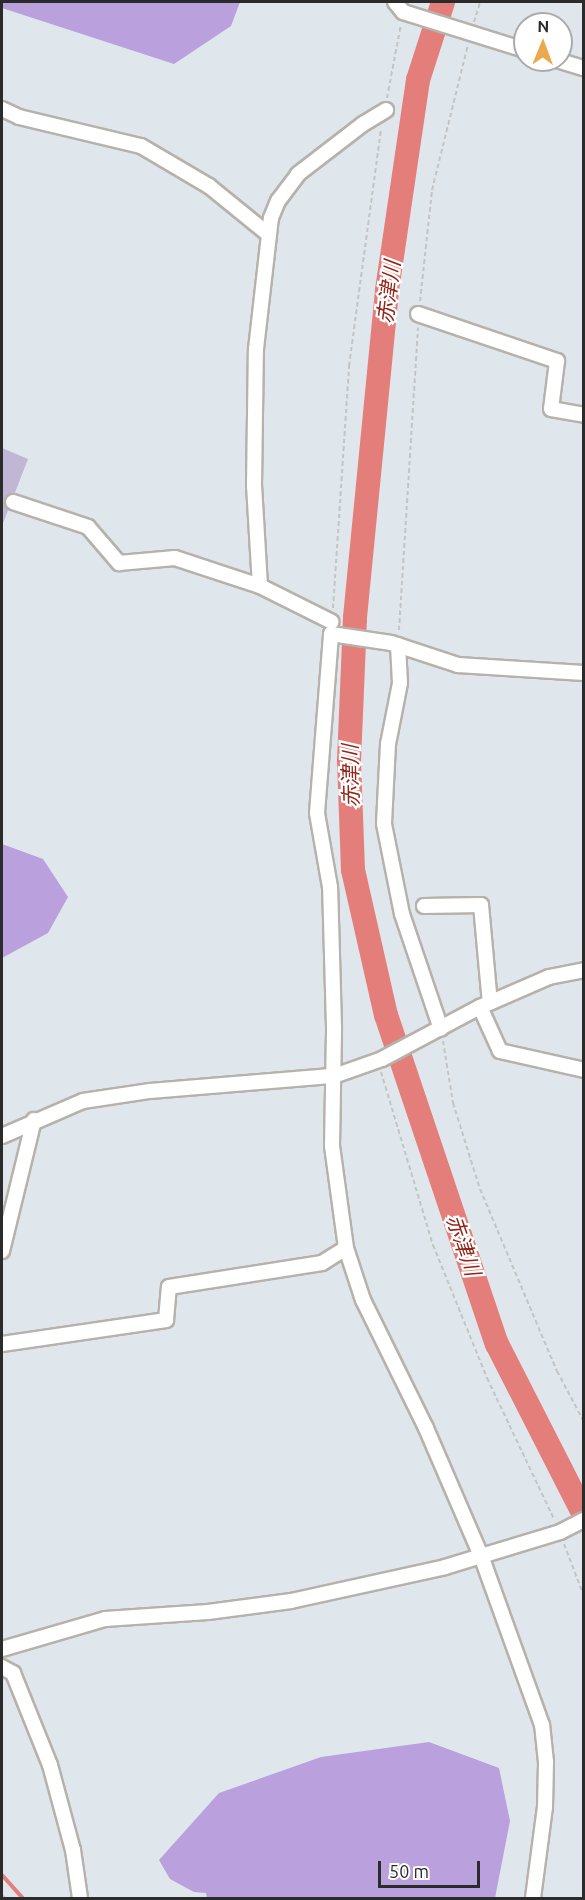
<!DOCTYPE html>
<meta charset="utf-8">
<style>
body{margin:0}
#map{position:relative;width:585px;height:1900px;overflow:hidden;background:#dfe7ec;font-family:Ubuntu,"Noto Sans JP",sans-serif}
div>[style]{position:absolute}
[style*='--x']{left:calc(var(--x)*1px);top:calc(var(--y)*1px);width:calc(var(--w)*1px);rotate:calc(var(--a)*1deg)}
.green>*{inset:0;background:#baa0dd}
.cemetery>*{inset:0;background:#bfb7d4}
.stream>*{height:4px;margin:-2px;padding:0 2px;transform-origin:2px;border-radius:2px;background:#e47e7b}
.river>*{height:24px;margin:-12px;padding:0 12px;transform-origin:12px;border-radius:12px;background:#e47e7b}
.path>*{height:2px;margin-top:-1px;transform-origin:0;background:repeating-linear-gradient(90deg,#c4c4c4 0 4.5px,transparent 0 7.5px)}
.roads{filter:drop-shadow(2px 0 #b6b2ab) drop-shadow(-2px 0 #b6b2ab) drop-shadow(0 2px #b6b2ab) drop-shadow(0 -2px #b6b2ab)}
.minor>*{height:14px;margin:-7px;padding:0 7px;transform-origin:7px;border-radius:7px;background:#fff}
span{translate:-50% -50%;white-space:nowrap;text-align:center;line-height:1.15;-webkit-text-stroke:4.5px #fff;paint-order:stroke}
.water-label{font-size:21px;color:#912619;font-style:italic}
.frame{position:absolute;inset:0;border:3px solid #2b2b2b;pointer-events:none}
.north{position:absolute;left:513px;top:12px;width:60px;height:60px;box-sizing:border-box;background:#fff;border:2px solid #aaa;border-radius:50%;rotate:1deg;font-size:16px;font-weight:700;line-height:24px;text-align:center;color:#2b2b2b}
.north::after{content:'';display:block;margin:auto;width:21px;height:27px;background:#eba84d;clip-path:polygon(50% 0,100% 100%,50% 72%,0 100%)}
.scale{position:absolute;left:378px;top:1861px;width:102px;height:27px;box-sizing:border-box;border:3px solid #2b2b2b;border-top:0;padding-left:8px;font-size:18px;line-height:21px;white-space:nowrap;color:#2b2b2b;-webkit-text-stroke:4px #fff;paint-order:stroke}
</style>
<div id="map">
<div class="green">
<div style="clip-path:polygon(2px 2px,240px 2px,231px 26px,174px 64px,2px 8px)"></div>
<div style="clip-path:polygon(2px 844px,43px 859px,68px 897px,48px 933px,2px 958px)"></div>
<div style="clip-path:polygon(429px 1742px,499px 1768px,510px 1821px,495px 1898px,207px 1898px,206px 1893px,194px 1892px,170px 1879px,159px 1860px,219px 1793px,321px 1757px)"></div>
</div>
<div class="cemetery">
<div style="clip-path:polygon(2px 448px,28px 459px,2px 526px)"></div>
</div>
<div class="stream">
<div style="--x:2;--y:1875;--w:31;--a:48"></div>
</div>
<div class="river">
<div style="--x:443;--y:2;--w:82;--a:107.8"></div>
<div style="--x:418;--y:80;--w:213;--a:98.4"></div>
<div style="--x:387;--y:291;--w:329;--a:95.6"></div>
<div style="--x:355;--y:618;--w:143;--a:92.4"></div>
<div style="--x:349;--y:761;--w:109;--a:87.9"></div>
<div style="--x:353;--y:870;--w:149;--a:77.2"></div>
<div style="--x:386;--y:1015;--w:347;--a:71.4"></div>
<div style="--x:497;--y:1344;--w:192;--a:63"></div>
</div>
<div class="path">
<div style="--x:474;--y:22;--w:21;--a:-73"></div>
<div style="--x:387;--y:98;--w:75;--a:-79.3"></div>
<div style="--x:420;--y:301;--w:112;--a:-83.8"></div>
<div style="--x:432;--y:190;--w:149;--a:-76.1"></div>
<div style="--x:333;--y:608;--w:243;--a:-86.2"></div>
<div style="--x:349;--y:366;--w:238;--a:-82.3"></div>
<div style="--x:399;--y:630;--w:303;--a:-86.4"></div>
<div style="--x:443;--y:1041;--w:63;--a:80.8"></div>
<div style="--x:453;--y:1103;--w:90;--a:72.6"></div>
<div style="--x:480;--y:1189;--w:198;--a:67.1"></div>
<div style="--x:557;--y:1371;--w:58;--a:62.1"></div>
<div style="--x:381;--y:1072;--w:181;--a:73.3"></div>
<div style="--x:433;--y:1245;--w:144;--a:67.9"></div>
<div style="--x:487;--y:1378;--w:156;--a:64.6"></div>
<div style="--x:564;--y:1544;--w:56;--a:69"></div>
<div style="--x:2;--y:1895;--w:4;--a:45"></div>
</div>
<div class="roads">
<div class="minor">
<div style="--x:395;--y:2;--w:13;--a:51"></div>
<div style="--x:403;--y:12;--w:128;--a:17.3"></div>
<div style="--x:557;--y:60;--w:28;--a:17"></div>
<div style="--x:2;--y:109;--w:19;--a:25"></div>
<div style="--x:19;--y:117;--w:125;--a:13.4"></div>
<div style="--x:141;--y:146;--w:79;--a:30.5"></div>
<div style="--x:209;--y:186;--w:76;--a:39.1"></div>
<div style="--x:418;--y:314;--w:147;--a:18.7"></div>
<div style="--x:557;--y:361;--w:48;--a:97.1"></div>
<div style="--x:551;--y:409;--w:34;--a:10"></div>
<div style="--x:13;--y:502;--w:79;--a:18.4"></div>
<div style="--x:88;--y:527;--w:48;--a:49.3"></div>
<div style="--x:119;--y:563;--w:56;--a:-5.1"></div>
<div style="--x:175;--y:558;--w:89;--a:18.2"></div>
<div style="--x:260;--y:586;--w:80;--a:26.6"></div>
<div style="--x:260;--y:586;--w:100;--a:-93.4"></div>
<div style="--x:254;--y:486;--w:137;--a:-89.2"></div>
<div style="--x:256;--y:349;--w:132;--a:-83.5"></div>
<div style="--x:271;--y:218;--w:18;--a:-68"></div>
<div style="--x:278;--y:201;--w:34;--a:-53"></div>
<div style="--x:298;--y:174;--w:82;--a:-37.6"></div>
<div style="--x:363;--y:124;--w:27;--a:-31"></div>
<div style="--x:398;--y:645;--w:38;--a:87"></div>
<div style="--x:400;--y:683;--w:62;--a:101.1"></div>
<div style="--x:388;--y:744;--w:80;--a:92.9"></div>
<div style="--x:384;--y:824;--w:92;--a:78.7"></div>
<div style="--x:402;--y:914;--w:121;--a:71.3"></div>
<div style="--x:424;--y:906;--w:57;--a:-1"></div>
<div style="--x:481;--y:905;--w:98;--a:84.8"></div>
<div style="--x:480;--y:1007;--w:48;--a:65.6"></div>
<div style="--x:500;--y:1051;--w:86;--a:12.7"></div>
<div style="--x:2;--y:1136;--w:88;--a:-23.4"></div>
<div style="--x:83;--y:1101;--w:68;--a:-8.5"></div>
<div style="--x:150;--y:1091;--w:185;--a:-4.7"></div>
<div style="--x:334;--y:1076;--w:51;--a:-19.5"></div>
<div style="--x:382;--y:1059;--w:111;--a:-28"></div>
<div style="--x:480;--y:1007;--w:75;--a:-23.5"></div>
<div style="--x:549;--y:977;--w:36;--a:-11"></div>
<div style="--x:2;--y:1251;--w:135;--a:-76.3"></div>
<div style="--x:2;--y:1344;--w:166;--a:-8.3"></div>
<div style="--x:166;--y:1320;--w:33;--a:-85"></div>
<div style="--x:169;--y:1287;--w:155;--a:-8.9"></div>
<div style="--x:322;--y:1263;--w:28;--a:-32"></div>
<div style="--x:2;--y:1649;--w:107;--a:-16.2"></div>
<div style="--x:105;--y:1619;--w:103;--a:-3.9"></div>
<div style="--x:208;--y:1612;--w:84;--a:-7.5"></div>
<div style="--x:291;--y:1601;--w:158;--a:-12.4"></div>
<div style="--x:445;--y:1567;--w:120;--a:-16.9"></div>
<div style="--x:560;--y:1532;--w:27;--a:-27"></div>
<div style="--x:2;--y:1667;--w:13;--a:29"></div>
<div style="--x:13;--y:1673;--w:99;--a:68.1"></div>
<div style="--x:50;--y:1765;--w:88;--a:74.9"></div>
<div style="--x:73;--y:1850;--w:49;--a:81.7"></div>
<div style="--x:533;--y:1898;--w:92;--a:-82.5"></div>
<div style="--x:545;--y:1807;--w:45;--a:-88.7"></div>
<div style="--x:546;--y:1762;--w:37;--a:-96"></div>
<div style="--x:542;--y:1725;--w:177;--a:-109.8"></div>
<div style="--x:482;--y:1558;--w:142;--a:-113.3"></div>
<div style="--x:426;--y:1428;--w:143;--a:-116.2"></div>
<div style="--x:363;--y:1300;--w:55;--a:-108.1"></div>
<div style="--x:346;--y:1248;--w:103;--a:-97.8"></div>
<div style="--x:332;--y:1146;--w:119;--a:-89"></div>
<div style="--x:334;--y:1027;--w:140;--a:-91.6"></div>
<div style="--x:330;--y:887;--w:75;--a:-100"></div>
<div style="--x:317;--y:813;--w:180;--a:-85.5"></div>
<div style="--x:331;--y:634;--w:61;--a:8.5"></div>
<div style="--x:391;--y:643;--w:71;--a:18.2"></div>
<div style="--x:458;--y:665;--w:126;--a:3.6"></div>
</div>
</div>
<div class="water-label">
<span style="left:388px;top:292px;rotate:-83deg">赤津川</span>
<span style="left:350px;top:776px;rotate:-91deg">赤津川</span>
<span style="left:464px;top:1245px;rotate:71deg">赤津川</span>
</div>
<div class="frame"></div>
<div class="north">N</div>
<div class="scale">50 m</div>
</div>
